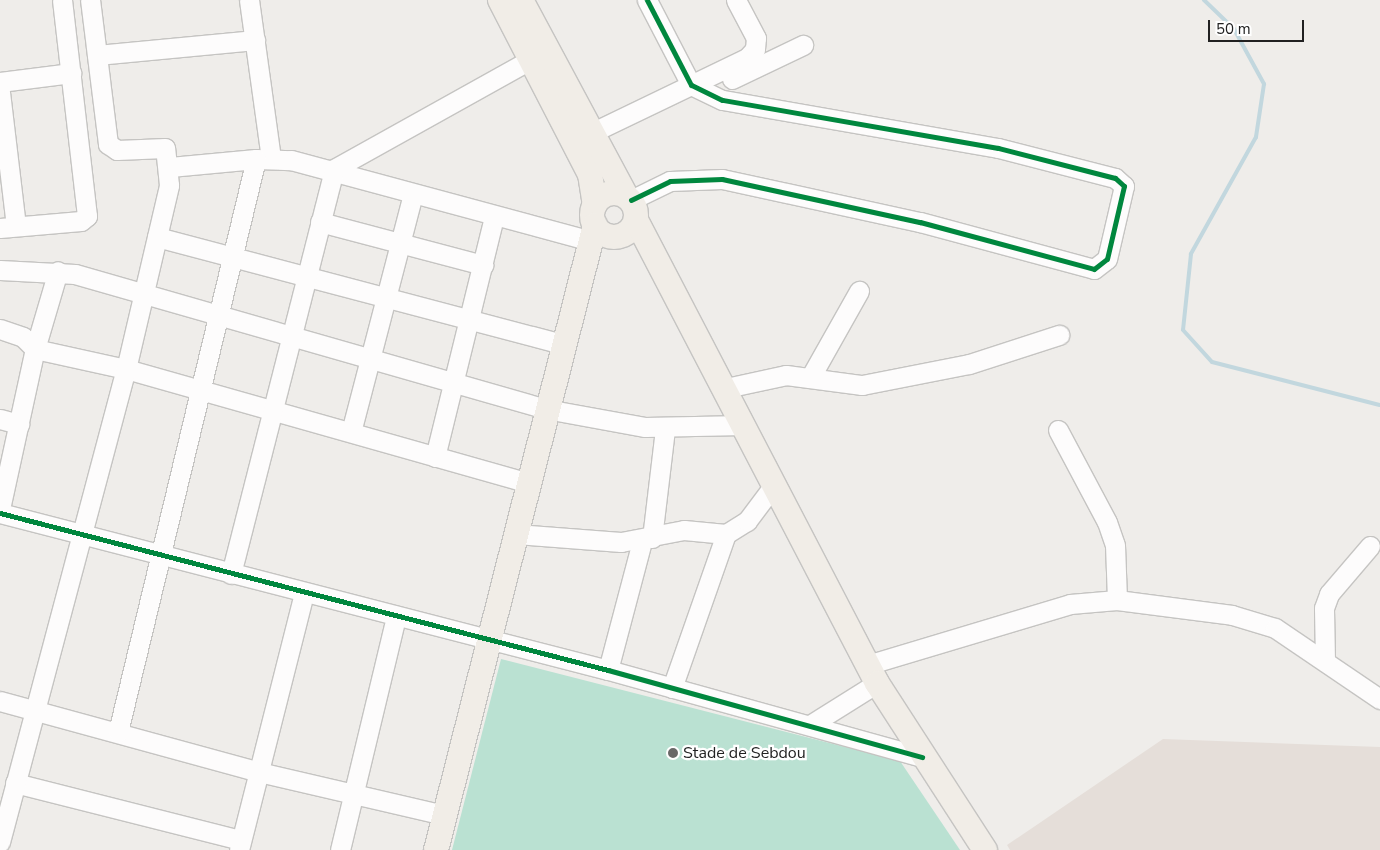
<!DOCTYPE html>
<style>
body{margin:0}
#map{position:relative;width:1380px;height:850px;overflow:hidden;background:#efedea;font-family:"Nunito Sans",sans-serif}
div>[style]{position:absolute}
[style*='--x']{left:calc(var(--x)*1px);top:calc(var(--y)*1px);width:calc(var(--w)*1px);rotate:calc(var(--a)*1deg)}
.military>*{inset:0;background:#e5ded9}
.pitch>*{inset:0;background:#bae1d2}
.stream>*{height:4px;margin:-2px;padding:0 2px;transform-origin:2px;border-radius:2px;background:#c2d7de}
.roads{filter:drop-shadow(1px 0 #c5c4c2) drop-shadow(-1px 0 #c5c4c2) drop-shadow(0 1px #c5c4c2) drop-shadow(0 -1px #c5c4c2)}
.minor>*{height:19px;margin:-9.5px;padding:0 9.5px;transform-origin:9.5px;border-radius:9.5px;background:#fdfcfc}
.major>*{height:24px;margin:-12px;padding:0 12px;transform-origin:12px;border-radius:12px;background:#f1ede7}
.major>.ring{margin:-12px;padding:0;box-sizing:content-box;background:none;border:24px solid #f1ede7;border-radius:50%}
.cycleway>*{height:5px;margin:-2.5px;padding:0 2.5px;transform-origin:2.5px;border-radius:2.5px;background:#00873e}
.dots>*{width:14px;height:14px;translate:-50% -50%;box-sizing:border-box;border:2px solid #fff;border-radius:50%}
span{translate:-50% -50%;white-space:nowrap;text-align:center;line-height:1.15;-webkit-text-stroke:4.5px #fff;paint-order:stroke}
.poi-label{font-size:16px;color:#212121}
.left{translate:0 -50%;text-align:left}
.scale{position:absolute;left:1208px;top:20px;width:96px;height:22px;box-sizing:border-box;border:2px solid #212121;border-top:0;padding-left:6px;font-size:15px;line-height:18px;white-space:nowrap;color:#212121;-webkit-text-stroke:4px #fff;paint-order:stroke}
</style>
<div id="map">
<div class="military">
<div style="clip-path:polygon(1163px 739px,1380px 747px,1380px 850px,1010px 850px,1007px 845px)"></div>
</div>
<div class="pitch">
<div style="clip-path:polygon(501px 659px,900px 761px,960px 850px,452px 850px)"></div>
</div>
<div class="stream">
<div style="--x:1204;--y:0;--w:42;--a:44"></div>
<div style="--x:1234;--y:29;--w:63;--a:61.4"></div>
<div style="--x:1264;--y:84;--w:54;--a:98.6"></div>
<div style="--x:1256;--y:137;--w:134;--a:119.1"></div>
<div style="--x:1191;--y:254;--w:76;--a:96"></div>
<div style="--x:1183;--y:330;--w:43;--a:47.8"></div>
<div style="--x:1212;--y:362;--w:173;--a:14.4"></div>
</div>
<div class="roads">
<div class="minor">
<div style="--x:249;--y:0;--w:160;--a:82.1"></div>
<div style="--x:97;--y:55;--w:159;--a:-5.4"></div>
<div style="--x:732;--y:79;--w:79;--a:-25.6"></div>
<div style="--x:0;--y:82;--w:72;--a:-7.2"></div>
<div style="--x:0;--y:92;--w:135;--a:83.2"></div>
<div style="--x:589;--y:134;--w:175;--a:-25.7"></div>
<div style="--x:747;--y:58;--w:12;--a:-48"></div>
<div style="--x:755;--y:49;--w:11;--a:-85"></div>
<div style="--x:756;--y:38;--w:43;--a:-117.8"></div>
<div style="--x:170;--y:167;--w:86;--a:-5.3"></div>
<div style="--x:256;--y:159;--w:35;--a:2"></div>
<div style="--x:291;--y:160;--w:308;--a:15.1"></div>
<div style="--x:631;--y:200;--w:43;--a:-26"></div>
<div style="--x:670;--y:181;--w:52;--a:-2.2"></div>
<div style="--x:722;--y:179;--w:203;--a:12.3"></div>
<div style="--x:920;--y:222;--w:180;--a:15.1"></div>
<div style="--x:1094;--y:269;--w:16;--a:-38"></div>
<div style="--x:1107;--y:259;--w:75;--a:-76.9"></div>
<div style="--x:1124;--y:186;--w:12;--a:-138"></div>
<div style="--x:1115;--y:178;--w:121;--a:-165.6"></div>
<div style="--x:998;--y:148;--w:280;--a:-170.1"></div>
<div style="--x:722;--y:100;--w:34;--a:-154"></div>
<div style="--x:691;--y:85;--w:96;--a:-117.4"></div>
<div style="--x:320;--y:222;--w:169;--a:14.8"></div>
<div style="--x:0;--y:228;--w:81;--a:-4.9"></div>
<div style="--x:81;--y:221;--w:8;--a:-40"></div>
<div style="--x:87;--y:216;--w:217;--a:-96.6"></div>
<div style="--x:157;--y:237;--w:420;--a:14.8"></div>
<div style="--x:0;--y:270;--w:75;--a:3.1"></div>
<div style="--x:75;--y:274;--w:490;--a:16"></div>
<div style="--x:546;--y:409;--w:101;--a:10.3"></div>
<div style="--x:645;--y:427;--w:99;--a:-1.2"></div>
<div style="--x:0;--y:329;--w:24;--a:19"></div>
<div style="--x:23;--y:337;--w:17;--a:45"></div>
<div style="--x:35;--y:349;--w:93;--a:12.4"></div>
<div style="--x:126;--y:369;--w:418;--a:15.8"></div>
<div style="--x:810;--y:378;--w:100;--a:-60.6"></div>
<div style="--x:726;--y:388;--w:61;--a:-12.2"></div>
<div style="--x:786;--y:375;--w:77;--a:7.5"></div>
<div style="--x:862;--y:385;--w:109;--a:-11.1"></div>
<div style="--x:969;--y:364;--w:95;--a:-17.9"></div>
<div style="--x:0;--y:419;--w:20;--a:15"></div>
<div style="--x:1058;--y:430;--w:104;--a:62"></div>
<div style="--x:1107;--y:522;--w:24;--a:71"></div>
<div style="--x:1115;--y:545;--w:55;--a:87.9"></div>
<div style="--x:351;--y:432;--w:246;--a:-75.4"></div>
<div style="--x:435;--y:457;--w:248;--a:-76.2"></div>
<div style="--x:0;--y:509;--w:164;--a:-77.7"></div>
<div style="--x:35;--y:349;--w:81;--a:-73.6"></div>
<div style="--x:0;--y:513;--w:628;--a:14.48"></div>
<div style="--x:608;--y:670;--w:326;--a:15.5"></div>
<div style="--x:516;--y:534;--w:105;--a:4.4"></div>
<div style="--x:621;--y:542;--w:64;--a:-10.8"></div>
<div style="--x:684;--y:530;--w:42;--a:5.4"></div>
<div style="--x:726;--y:534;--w:25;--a:-32"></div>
<div style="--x:747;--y:521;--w:45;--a:-53.1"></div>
<div style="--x:652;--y:538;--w:110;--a:-83.2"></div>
<div style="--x:231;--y:574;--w:418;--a:-75.7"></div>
<div style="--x:334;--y:169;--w:224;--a:-29.1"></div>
<div style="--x:1325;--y:661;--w:53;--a:-91.1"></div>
<div style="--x:1324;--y:608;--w:15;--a:-70"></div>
<div style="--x:1329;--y:594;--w:63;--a:-49.5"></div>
<div style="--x:867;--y:665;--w:212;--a:-16.7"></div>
<div style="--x:1070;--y:604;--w:47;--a:-4.9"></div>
<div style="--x:1117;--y:600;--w:116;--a:7.4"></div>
<div style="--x:1232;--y:615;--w:45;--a:16.8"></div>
<div style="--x:1275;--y:628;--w:127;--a:34.1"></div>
<div style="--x:608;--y:670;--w:133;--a:-75.2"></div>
<div style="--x:672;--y:688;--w:163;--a:-70.7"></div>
<div style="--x:0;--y:701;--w:269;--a:15.3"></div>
<div style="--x:259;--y:772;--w:190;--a:13.1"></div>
<div style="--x:810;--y:725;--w:79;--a:-32.1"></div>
<div style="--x:118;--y:732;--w:589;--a:-76.46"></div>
<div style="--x:15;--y:783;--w:233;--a:14.2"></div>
<div style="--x:0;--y:842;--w:489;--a:-75.1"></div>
<div style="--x:126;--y:369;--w:189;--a:-76.8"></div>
<div style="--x:169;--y:185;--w:37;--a:-96"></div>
<div style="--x:165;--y:148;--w:48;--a:177.6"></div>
<div style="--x:117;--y:150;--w:11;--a:-146"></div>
<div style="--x:108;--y:144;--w:145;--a:-97.1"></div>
<div style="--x:239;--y:850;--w:265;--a:-75.8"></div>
<div style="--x:340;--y:850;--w:241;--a:-76.5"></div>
</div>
<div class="major">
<div style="--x:500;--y:0;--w:196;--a:62.7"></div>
<div style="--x:590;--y:174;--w:31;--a:81"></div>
<div style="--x:521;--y:0;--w:222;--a:61.8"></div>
<div class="ring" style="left:592px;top:193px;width:20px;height:20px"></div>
<div style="--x:636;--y:220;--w:522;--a:62.5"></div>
<div style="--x:877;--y:683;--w:199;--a:57.1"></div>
<div style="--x:436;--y:850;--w:645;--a:-75.73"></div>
</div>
</div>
<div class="cycleway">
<div style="--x:631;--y:200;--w:43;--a:-26"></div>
<div style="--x:670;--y:181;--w:52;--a:-2.2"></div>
<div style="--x:722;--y:179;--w:203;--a:12.3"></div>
<div style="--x:920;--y:222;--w:180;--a:15.1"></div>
<div style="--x:1094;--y:269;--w:16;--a:-38"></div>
<div style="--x:1107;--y:259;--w:75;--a:-76.9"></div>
<div style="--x:1124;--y:186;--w:12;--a:-138"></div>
<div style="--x:1115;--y:178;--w:121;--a:-165.6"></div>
<div style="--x:998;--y:148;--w:280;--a:-170.1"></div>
<div style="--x:722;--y:100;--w:34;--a:-154"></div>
<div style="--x:691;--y:85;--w:96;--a:-117.4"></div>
<div style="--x:0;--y:513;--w:628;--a:14.48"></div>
<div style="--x:608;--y:670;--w:326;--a:15.5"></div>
</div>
<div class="dots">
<div style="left:673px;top:753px;background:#696867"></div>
</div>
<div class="poi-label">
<span class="left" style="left:683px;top:753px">Stade de Sebdou</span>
</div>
<div class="scale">50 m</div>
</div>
